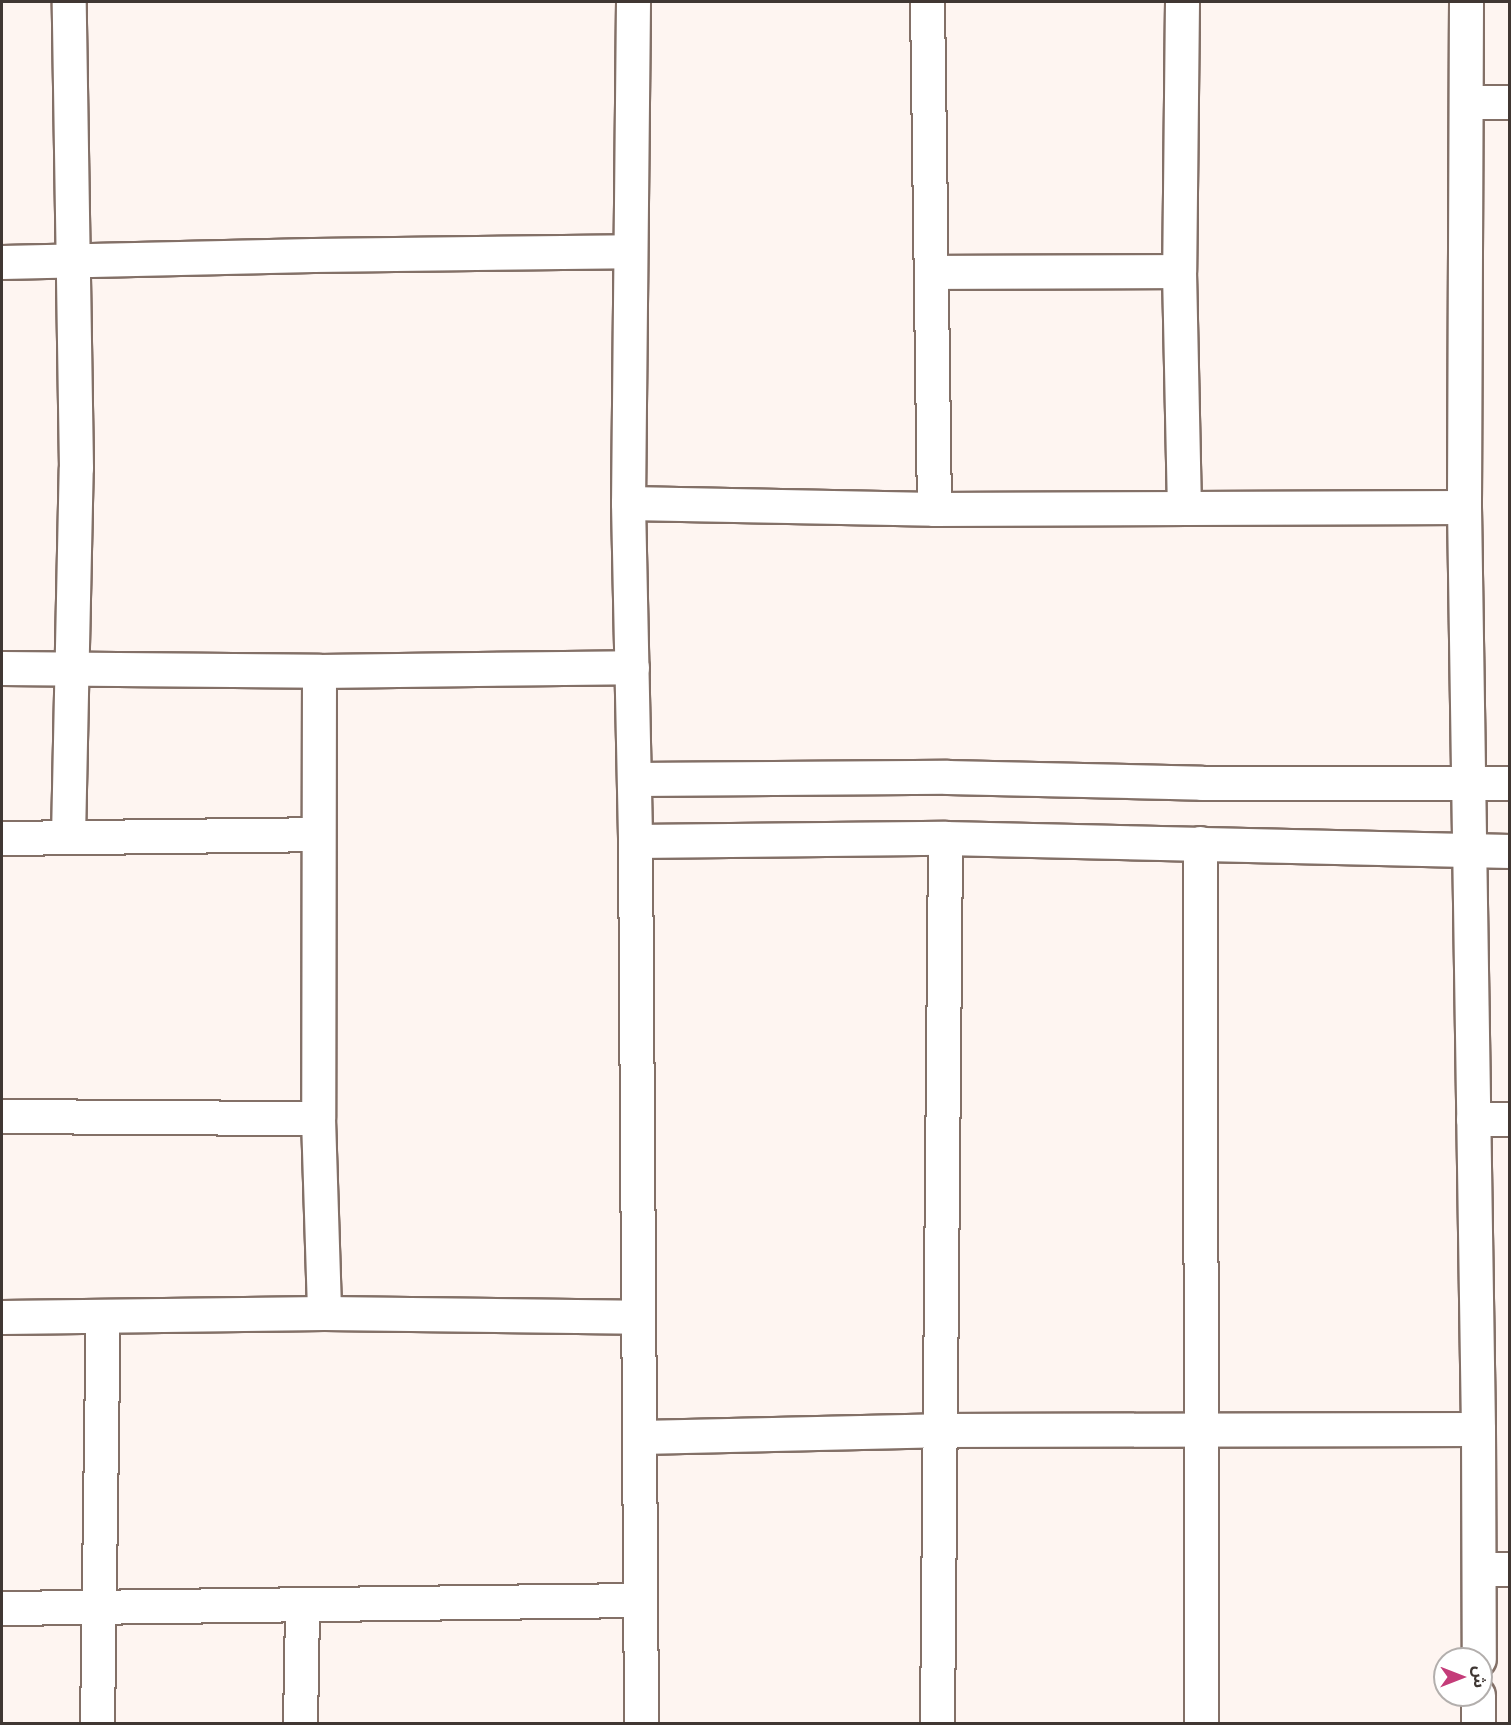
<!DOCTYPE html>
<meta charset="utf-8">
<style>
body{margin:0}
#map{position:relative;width:1511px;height:1725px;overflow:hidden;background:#fef5f1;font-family:Spectral,"Noto Sans Arabic",serif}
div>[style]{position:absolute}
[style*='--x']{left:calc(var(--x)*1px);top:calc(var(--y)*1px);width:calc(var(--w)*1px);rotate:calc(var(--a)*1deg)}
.roads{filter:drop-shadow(2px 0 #837067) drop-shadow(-2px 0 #837067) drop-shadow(0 2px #837067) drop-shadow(0 -2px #837067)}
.minor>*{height:33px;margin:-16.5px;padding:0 16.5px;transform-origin:16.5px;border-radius:16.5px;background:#fff}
span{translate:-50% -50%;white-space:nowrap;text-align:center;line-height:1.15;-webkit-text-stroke:6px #fff;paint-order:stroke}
.frame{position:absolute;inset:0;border:3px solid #403733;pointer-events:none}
.north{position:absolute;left:1433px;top:1647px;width:60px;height:60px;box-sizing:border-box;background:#fff;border:2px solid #b3afad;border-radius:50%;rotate:90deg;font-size:16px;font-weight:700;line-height:24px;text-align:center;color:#403733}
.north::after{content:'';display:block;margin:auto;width:21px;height:27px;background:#c43c79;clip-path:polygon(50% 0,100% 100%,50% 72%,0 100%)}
</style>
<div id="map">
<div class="roads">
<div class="minor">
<div style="--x:633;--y:2;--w:501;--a:90.57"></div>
<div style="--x:628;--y:503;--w:338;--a:88.8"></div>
<div style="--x:635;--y:841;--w:883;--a:89.61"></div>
<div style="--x:927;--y:2;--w:507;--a:89.21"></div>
<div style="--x:1182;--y:2;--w:269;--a:90.6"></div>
<div style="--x:1179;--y:271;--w:236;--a:88.8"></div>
<div style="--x:1466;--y:2;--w:505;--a:90.23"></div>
<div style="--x:1464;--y:507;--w:922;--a:89.13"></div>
<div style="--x:1478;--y:1429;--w:230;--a:89.8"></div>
<div style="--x:1468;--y:102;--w:42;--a:0"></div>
<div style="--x:2;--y:262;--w:311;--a:-1.3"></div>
<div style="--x:313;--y:255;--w:317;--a:-0.7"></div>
<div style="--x:932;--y:272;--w:247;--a:-0.2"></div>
<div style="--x:628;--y:503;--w:306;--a:1.1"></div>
<div style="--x:934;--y:509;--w:530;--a:-0.22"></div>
<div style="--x:2;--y:668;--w:317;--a:0.5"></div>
<div style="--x:319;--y:671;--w:313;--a:-0.7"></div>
<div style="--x:319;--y:671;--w:447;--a:90.1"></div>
<div style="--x:318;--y:1118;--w:195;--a:88.2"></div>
<div style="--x:634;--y:779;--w:313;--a:-0.4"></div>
<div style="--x:947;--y:777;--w:255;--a:1.3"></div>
<div style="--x:1202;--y:783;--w:308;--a:0"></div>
<div style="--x:68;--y:837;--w:369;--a:-88.8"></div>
<div style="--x:76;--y:468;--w:466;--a:-90.9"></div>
<div style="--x:2;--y:838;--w:316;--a:-0.7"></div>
<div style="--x:635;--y:841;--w:310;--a:-0.6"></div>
<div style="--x:945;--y:838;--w:565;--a:1.32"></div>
<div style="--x:1200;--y:843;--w:881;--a:89.93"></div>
<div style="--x:2;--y:1116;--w:316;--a:0.4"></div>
<div style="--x:1473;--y:1119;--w:37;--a:0"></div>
<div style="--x:2;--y:1317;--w:322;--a:-0.7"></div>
<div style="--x:324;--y:1313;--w:313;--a:0.7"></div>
<div style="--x:640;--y:1437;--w:299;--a:-1.3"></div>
<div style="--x:939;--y:1430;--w:539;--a:-0.11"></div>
<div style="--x:1480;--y:1569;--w:30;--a:0"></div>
<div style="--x:2;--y:1608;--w:637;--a:-0.72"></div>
<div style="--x:97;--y:1724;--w:408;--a:-89.2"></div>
<div style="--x:300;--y:1724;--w:119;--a:-89"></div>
<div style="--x:937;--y:1724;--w:886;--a:-89.48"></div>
<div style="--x:1478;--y:1724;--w:29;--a:-90"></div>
</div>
</div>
<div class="frame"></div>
<div class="north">ش</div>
</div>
